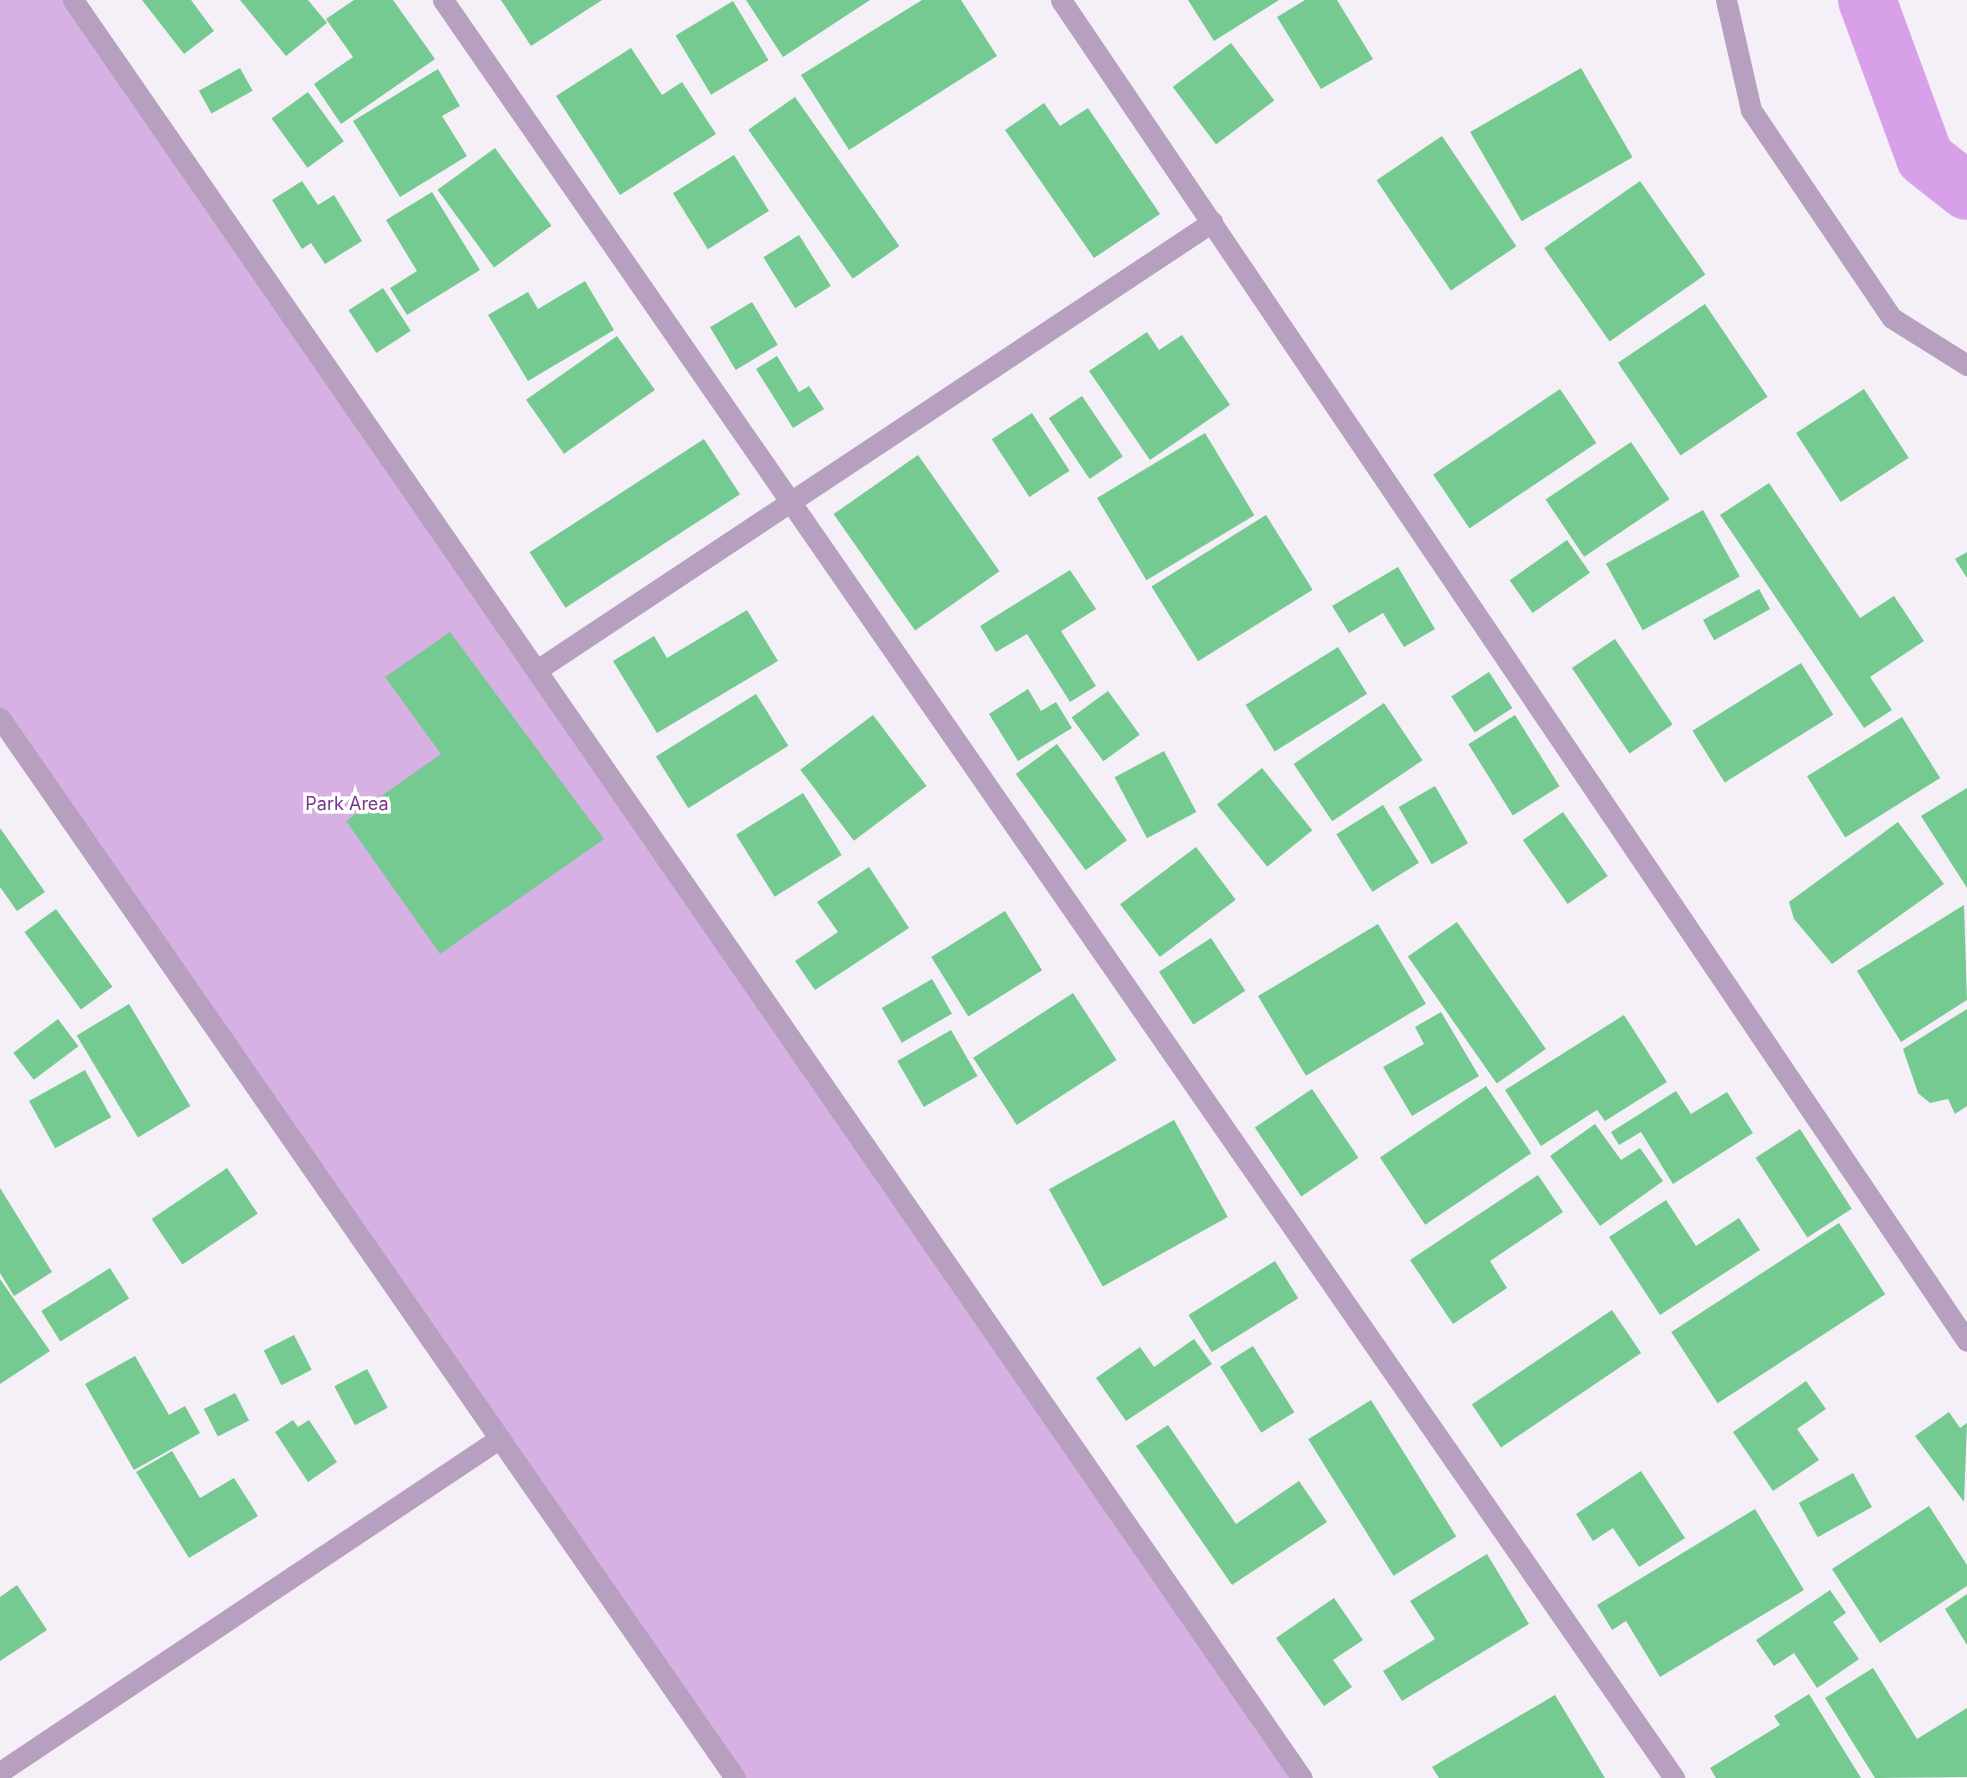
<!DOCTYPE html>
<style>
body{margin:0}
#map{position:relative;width:1967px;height:1778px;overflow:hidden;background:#f5eff7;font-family:Inter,sans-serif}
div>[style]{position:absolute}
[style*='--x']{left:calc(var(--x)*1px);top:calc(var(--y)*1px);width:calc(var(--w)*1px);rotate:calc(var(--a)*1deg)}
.green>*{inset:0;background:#d7b1e3}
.canal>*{height:58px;margin:-29px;padding:0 29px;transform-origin:29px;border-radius:29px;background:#d8a0e9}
.building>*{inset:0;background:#75ca91;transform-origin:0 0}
.minor>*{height:21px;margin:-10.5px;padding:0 10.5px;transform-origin:10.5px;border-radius:10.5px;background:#b79fbf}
.tertiary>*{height:21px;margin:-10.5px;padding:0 10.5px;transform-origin:10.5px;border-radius:10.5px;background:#b79fbf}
span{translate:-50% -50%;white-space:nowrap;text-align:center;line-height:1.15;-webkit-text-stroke:7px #fff;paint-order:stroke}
.park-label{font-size:18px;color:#77358a}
</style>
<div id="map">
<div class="green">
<div style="clip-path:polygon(0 0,73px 0,1302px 1778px,735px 1778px,0 718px)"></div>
</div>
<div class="canal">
<div style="--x:1867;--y:0;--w:168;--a:69.8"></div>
<div style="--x:1925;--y:158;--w:53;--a:38.2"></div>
</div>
<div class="building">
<div style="clip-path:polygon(142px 0,191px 0,214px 31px,184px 54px)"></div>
<div style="clip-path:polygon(240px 0,308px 0,327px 23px,286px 56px)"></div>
<div style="clip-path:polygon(354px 0,393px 0,435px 59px,341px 124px,314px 84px,353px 57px,326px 19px)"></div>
<div style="clip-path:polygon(501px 0,602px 0,531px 46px)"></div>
<div style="clip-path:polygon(746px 0,870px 0,783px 57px)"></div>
<div style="clip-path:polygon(922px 0,961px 0,997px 56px,849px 150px,801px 75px)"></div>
<div style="clip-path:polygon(1188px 0,1279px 0,1214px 41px)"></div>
<div style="clip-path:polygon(1305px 0,1337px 0,1373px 59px,1321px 89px,1277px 17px)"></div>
<div style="left:733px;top:1px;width:69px;height:67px;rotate:59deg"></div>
<div style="left:1231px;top:43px;width:72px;height:73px;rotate:53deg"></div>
<div style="clip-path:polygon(631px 48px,662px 95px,682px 82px,716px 134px,620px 195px,556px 96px)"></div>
<div style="left:240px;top:68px;width:26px;height:47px;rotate:61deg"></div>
<div style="left:1581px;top:68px;width:103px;height:128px;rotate:60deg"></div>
<div style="clip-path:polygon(438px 69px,460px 106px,442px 116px,467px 156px,400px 197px,353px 121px)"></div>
<div style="left:308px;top:92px;width:61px;height:45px;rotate:54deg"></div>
<div style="left:795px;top:97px;width:182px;height:57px;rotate:55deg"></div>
<div style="clip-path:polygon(1044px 103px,1060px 126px,1088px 108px,1160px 214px,1094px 258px,1005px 130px)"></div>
<div style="left:1442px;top:136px;width:133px;height:79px;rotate:56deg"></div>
<div style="left:495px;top:148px;width:96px;height:71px;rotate:54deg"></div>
<div style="left:734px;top:155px;width:66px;height:72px;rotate:58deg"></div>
<div style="clip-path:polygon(302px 181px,318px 205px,334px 195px,362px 241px,325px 264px,311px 243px,302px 249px,272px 200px)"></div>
<div style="left:1640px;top:181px;width:114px;height:117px;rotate:55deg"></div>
<div style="clip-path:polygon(432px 192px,480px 270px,407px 315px,390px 288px,417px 271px,386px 220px)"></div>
<div style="left:799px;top:235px;width:60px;height:42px;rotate:58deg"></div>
<div style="clip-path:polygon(585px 281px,614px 330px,528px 381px,488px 315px,528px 292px,538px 309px)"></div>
<div style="left:383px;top:288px;width:51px;height:41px;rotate:57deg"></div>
<div style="left:752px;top:302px;width:50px;height:49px;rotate:59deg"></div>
<div style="left:1705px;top:304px;width:112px;height:105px;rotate:56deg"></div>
<div style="clip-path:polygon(1147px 332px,1159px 350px,1182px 335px,1230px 405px,1150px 460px,1089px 371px)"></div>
<div style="left:617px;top:336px;width:66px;height:111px;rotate:55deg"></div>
<div style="clip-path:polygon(777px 356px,799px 392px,809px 386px,824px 409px,793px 428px,756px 369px)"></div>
<div style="left:1560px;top:389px;width:65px;height:153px;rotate:56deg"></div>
<div style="left:1864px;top:389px;width:82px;height:81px;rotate:57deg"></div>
<div style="left:1082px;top:396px;width:73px;height:40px;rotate:56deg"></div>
<div style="left:1032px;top:413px;width:69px;height:48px;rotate:57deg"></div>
<div style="left:1205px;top:433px;width:96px;height:126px;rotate:59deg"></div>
<div style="left:704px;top:439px;width:66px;height:208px;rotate:57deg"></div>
<div style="left:1631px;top:442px;width:69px;height:103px;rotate:56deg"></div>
<div style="left:918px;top:455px;width:142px;height:103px;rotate:55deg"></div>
<div style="clip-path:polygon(1769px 483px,1860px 618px,1894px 596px,1924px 641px,1870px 677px,1892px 710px,1864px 728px,1720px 515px)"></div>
<div style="left:1703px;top:510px;width:76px;height:111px;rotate:61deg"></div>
<div style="left:1266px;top:515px;width:88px;height:135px;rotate:58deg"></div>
<div style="left:1567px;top:540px;width:40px;height:70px;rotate:55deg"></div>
<div style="clip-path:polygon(1967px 552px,1967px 578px,1955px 559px)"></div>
<div style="clip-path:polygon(1398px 567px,1435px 629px,1404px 647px,1383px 613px,1349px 633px,1332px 606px)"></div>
<div style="clip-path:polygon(1070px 570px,1096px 609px,1061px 631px,1096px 686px,1070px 702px,1027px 634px,996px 652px,980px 626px)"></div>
<div style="left:1759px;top:589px;width:23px;height:64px;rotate:61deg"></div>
<div style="clip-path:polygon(747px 610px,778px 661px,657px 733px,613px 661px,654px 636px,667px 658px)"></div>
<div style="clip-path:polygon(450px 632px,604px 839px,440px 954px,346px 821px,441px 754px,385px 677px)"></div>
<div style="left:1615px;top:639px;width:103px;height:52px;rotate:56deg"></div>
<div style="left:1338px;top:647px;width:55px;height:109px;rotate:58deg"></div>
<div style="left:1801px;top:663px;width:61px;height:128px;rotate:58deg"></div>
<div style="left:1489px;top:672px;width:43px;height:45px;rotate:57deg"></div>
<div style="clip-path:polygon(1028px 689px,1041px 711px,1056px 702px,1072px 728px,1018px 761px,989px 714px)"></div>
<div style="left:1108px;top:691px;width:54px;height:45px;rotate:54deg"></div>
<div style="left:756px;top:694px;width:61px;height:118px;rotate:58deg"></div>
<div style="left:1384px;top:703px;width:69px;height:109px;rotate:56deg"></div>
<div style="left:873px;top:715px;width:89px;height:91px;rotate:53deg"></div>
<div style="left:1515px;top:715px;width:84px;height:55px;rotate:58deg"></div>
<div style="left:1902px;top:717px;width:72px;height:112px;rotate:58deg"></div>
<div style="left:1057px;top:744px;width:119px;height:51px;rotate:54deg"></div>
<div style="left:1164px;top:751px;width:69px;height:56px;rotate:62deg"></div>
<div style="left:1262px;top:768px;width:80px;height:58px;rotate:51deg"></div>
<div style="left:1435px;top:786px;width:66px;height:42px;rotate:60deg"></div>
<div style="clip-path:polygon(1967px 788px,1967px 888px,1921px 816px)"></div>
<div style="left:803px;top:793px;width:73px;height:79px;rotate:58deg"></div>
<div style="left:1383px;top:805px;width:68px;height:55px;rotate:58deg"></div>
<div style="left:1563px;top:812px;width:78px;height:49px;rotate:55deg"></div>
<div style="clip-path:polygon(1898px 822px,1944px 884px,1832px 964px,1794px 919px,1789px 902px)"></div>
<div style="clip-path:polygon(0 828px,45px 892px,17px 911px,0 887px)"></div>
<div style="left:1196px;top:847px;width:66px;height:95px;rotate:53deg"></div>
<div style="clip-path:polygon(869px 867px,909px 928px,815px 990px,795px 961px,838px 932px,817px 902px)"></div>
<div style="clip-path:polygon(1964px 905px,1967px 1000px,1901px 1042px,1857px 971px)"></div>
<div style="left:56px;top:909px;width:96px;height:39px;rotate:54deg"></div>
<div style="left:1005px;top:911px;width:70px;height:87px;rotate:58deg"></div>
<div style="left:1457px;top:922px;width:155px;height:60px;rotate:55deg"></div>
<div style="left:1378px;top:924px;width:93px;height:140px;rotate:59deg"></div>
<div style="left:1211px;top:938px;width:63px;height:62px;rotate:57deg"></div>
<div style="left:932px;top:979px;width:40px;height:58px;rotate:60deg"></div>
<div style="left:1073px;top:993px;width:80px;height:119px;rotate:57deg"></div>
<div style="left:129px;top:1004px;width:119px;height:61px;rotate:59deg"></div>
<div style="clip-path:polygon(1967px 1009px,1967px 1106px,1955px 1114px,1948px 1099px,1930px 1103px,1918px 1093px,1903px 1049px)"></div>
<div style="clip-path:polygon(1441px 1012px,1479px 1076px,1412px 1116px,1383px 1067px,1424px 1044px,1415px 1027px)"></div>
<div style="clip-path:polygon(1624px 1015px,1667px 1082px,1605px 1121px,1597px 1110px,1541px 1146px,1505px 1090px)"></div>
<div style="left:58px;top:1019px;width:34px;height:56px;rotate:53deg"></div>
<div style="left:951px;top:1030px;width:53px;height:62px;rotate:60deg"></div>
<div style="left:85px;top:1070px;width:54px;height:64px;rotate:61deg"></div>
<div style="left:1486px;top:1086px;width:81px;height:128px;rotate:56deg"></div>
<div style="left:1312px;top:1089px;width:83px;height:69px;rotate:56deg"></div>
<div style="clip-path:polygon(1676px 1091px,1691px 1114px,1727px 1092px,1753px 1133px,1673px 1184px,1641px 1132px,1619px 1145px,1611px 1132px)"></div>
<div style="left:1174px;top:1120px;width:111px;height:143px;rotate:61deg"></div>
<div style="clip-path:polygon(1595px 1124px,1621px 1160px,1640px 1148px,1663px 1181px,1600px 1226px,1550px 1156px)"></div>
<div style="left:1800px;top:1129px;width:95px;height:53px;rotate:57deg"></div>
<div style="left:227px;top:1168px;width:55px;height:91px;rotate:56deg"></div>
<div style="clip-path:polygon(1538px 1175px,1563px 1212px,1490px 1261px,1507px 1288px,1453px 1324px,1410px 1260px)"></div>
<div style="clip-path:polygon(0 1188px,52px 1272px,14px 1296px,0 1273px)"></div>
<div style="clip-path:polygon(1666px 1200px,1696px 1246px,1739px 1218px,1760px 1250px,1660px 1315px,1609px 1237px)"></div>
<div style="left:1839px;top:1223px;width:85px;height:200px;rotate:57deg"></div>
<div style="left:1275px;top:1261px;width:44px;height:102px;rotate:58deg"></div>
<div style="left:110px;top:1268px;width:36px;height:81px;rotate:58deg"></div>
<div style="clip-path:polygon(0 1279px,50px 1351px,0 1384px)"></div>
<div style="left:1612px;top:1310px;width:52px;height:169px;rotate:56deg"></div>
<div style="left:294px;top:1335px;width:39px;height:34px;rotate:63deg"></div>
<div style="clip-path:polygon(1194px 1339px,1212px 1364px,1126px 1421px,1096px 1378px,1140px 1347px,1154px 1367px)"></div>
<div style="left:1253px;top:1346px;width:78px;height:39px;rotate:58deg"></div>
<div style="clip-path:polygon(135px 1356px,169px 1415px,185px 1406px,200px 1433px,134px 1470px,85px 1384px)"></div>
<div style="left:367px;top:1369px;width:44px;height:37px;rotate:62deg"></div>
<div style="clip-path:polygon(1806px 1381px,1826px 1409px,1797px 1429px,1819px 1460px,1773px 1491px,1733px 1432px)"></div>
<div style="left:235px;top:1393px;width:31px;height:35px;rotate:63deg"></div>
<div style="left:1371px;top:1400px;width:161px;height:74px;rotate:58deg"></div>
<div style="clip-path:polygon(1949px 1412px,1960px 1428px,1967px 1423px,1964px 1502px,1915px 1436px)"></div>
<div style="clip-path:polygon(293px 1420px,298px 1427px,309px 1420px,337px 1462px,308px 1482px,275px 1432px)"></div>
<div style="clip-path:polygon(1168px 1425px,1236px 1524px,1299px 1481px,1327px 1522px,1232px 1585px,1136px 1446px)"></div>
<div style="clip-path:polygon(172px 1451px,200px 1498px,234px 1478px,258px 1516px,189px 1558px,136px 1472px)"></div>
<div style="clip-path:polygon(1641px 1471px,1685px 1538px,1639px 1567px,1613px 1528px,1593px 1541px,1576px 1514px)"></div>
<div style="left:1853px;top:1473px;width:39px;height:62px;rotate:61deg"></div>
<div style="clip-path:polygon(1929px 1506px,1967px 1565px,1967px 1586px,1880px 1643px,1832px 1569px)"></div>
<div style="clip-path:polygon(1755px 1509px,1804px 1590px,1660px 1677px,1626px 1621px,1612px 1630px,1597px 1605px)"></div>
<div style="clip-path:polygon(1487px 1554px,1529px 1624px,1402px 1701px,1383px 1671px,1435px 1639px,1410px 1601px)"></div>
<div style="clip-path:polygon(17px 1585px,47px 1630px,0 1661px,0 1597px)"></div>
<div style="clip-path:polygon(1830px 1590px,1846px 1613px,1833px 1622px,1859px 1659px,1817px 1688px,1794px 1653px,1774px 1666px,1756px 1640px)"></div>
<div style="clip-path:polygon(1967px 1594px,1967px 1645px,1945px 1609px)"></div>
<div style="clip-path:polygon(1334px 1598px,1363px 1640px,1333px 1660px,1352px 1687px,1324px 1706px,1276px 1638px)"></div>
<div style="clip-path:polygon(1873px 1668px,1917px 1739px,1967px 1708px,1967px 1777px,1875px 1778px,1825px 1698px)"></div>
<div style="clip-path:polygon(1809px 1694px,1861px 1778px,1716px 1778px,1710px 1768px,1780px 1725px,1774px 1716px)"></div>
<div style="clip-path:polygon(1555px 1695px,1605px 1778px,1439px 1778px,1432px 1767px)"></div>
</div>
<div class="minor">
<div style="--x:73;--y:0;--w:2161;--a:55.35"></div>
<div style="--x:443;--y:0;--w:2163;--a:55.3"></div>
<div style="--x:1061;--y:0;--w:1618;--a:55.96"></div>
<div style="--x:540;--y:668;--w:807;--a:-33.57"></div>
<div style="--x:0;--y:1772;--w:601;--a:-33.74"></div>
</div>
<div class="tertiary">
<div style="--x:1726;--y:0;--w:113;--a:77.2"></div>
<div style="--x:1751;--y:110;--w:251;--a:55.9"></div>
<div style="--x:1892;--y:318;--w:89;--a:32.1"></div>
<div style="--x:0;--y:718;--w:1290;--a:55.26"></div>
</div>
<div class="park-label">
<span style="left:347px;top:804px">Park Area</span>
</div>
</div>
